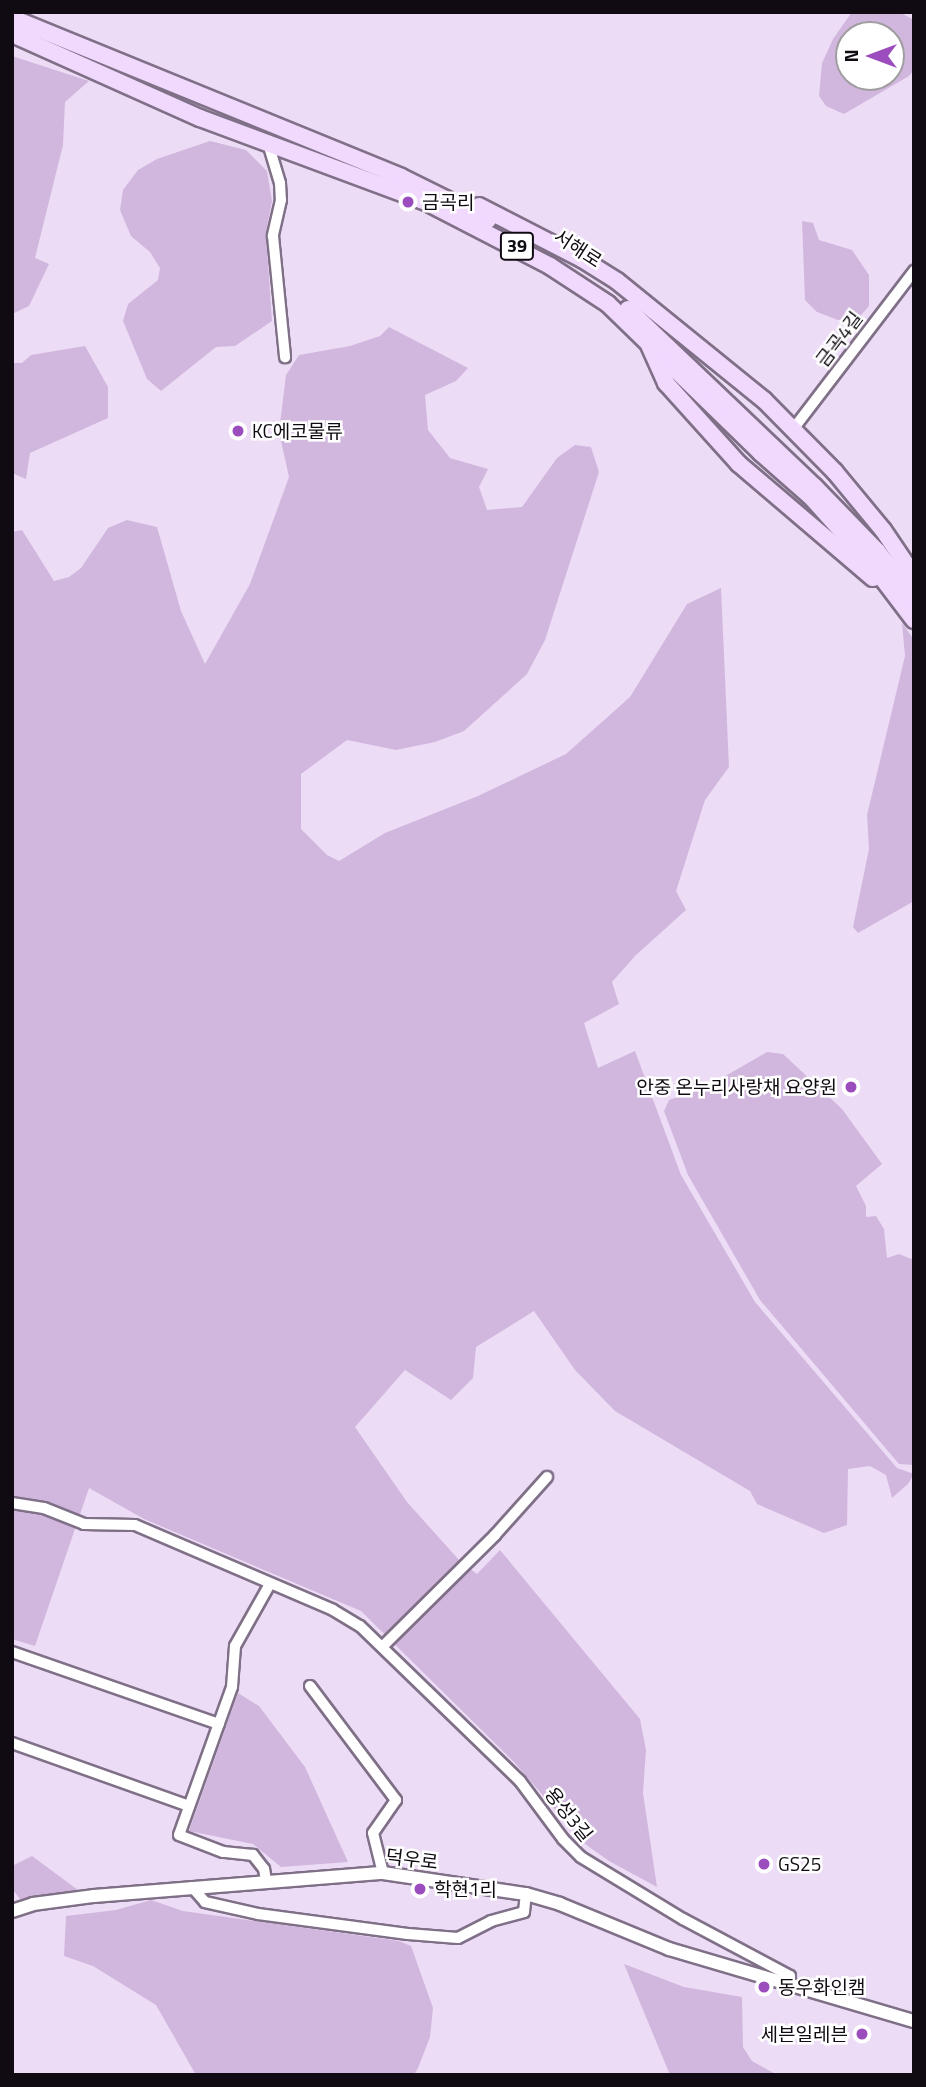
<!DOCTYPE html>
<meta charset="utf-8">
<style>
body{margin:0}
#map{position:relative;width:926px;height:2087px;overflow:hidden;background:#eddcf6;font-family:"Titillium Web","Noto Sans KR",sans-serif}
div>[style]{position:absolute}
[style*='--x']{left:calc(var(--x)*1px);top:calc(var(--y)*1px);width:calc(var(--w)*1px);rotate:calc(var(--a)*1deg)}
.green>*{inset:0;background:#d1b7de}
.roads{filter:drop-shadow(2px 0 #7f7087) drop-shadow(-2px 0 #7f7087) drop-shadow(0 2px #7f7087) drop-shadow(0 -2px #7f7087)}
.minor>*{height:10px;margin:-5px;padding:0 5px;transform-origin:5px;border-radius:5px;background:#fff}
.tertiary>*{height:12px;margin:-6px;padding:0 6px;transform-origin:6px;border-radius:6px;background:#fff}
.primary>*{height:16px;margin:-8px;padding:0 8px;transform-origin:8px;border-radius:8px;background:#f1d9fe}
.dots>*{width:19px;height:19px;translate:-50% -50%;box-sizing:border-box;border:4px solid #fff;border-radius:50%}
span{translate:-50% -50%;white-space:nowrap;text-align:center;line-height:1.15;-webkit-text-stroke:5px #fff;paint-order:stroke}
.shield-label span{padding:2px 5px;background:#fff;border:2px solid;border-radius:5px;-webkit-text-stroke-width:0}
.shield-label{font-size:18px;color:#100a12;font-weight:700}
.poi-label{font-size:19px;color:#100a12}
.left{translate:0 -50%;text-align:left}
.right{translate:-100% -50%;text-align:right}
.street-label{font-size:19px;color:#100a12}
.frame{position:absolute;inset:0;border:14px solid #100a12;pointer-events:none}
.north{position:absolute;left:835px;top:21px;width:70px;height:70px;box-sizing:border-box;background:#fff;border:2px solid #9f9da0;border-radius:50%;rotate:270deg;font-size:19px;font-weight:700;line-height:28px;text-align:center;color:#100a12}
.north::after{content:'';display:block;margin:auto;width:24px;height:32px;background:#9b4dbe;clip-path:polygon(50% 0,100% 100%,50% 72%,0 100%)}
</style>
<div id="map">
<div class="green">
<div style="clip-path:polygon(evenodd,852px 12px,899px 12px,914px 20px,914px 70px,909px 76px,844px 114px,826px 106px,819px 96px,822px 63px,833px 39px,852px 12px,849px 35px,891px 35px,891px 77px,849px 77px,849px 35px)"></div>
<div style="clip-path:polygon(12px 56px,89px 81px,65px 102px,63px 145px,35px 258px,49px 264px,29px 306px,12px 314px)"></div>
<div style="clip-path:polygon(210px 141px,246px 150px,267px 171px,272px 201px,266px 232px,272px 321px,235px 346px,216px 347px,161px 391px,147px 379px,123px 321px,128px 304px,158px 280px,160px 268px,150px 252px,131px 236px,120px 210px,123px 190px,138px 170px,157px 159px)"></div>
<div style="clip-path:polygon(802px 221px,813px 223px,819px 240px,852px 250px,869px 275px,869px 306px,856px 321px,838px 320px,817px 312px,805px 300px)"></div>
<div style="clip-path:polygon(389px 327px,468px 368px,456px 381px,425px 395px,428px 430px,450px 458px,488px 469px,479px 487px,487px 510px,522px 507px,557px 458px,575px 445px,591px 447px,599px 472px,545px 640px,527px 674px,464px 731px,435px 742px,396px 750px,347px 740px,301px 774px,301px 829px,327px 855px,339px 861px,385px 833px,478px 796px,566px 754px,630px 697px,687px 604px,721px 588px,729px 767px,705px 800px,676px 891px,686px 910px,636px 955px,612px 982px,619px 1004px,584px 1023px,598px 1068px,635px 1051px,681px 1175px,755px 1302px,897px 1468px,914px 1474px,908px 1484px,892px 1498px,886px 1475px,870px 1466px,848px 1469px,847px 1525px,824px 1533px,757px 1504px,750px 1491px,615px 1411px,575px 1370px,534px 1311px,476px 1347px,473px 1378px,451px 1400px,405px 1370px,355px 1427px,407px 1502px,459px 1560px,477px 1574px,500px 1550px,640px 1719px,646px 1750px,643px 1793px,657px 1887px,609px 1861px,585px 1844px,514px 1762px,361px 1611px,144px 1519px,89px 1488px,35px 1646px,12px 1639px,12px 532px,22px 530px,54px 581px,69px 577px,81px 568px,108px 528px,127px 520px,157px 527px,181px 611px,205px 664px,250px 584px,289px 477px,279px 432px,286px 375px,299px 355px,350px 346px,380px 336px)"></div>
<div style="clip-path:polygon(85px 346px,108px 387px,108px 418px,30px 453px,26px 479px,12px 473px,12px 363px,22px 363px,31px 355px)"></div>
<div style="clip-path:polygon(902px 623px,914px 640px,914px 901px,858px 933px,853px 927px,869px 849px,867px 815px,905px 656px)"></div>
<div style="clip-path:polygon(767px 1052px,783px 1054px,842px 1109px,882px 1164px,856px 1186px,866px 1206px,866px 1217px,876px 1216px,884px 1229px,887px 1258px,899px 1254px,914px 1260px,914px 1465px,899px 1464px,760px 1300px,688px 1175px,664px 1111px,669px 1100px,708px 1086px)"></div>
<div style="clip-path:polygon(238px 1693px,259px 1706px,305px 1767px,348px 1862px,281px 1867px,253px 1844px,189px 1831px)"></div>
<div style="clip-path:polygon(32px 1856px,78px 1890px,21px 1900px,12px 1889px,12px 1866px)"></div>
<div style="clip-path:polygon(151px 1900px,183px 1911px,399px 1941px,411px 1946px,433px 2008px,430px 2037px,418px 2068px,414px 2075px,196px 2075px,156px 2005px,93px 1966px,64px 1956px,66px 1916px,116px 1910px)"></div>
<div style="clip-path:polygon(624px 1964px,684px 1987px,742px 1997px,743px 2047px,752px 2061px,777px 2075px,670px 2075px)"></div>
</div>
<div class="roads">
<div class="minor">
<div style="--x:268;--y:143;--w:42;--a:73.3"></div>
<div style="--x:280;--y:183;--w:17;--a:87"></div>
<div style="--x:281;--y:200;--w:37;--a:103"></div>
<div style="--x:273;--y:236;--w:122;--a:84.3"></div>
<div style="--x:794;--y:428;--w:198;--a:-52.6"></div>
<div style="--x:12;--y:1503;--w:32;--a:9"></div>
<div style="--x:44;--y:1508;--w:43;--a:21.8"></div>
<div style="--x:84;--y:1524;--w:51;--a:1.1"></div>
<div style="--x:135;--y:1525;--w:215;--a:23.2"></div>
<div style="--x:333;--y:1610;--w:31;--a:31"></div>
<div style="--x:360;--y:1626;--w:223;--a:44.1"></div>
<div style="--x:520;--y:1781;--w:72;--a:53.4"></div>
<div style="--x:563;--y:1839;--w:25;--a:45"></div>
<div style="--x:581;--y:1857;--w:119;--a:31.3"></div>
<div style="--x:683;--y:1919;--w:121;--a:28"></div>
<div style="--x:790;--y:1976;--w:10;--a:101"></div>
<div style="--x:383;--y:1646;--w:158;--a:-44.7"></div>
<div style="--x:495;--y:1535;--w:78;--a:-48.1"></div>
<div style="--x:12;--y:1652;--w:219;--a:19.2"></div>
<div style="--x:310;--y:1686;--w:143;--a:53"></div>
<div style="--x:396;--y:1800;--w:40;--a:124.9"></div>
<div style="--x:373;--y:1833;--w:41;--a:76"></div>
<div style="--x:12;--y:1743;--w:188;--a:19.6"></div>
<div style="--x:266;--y:1881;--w:12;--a:-99"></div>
<div style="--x:264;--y:1869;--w:18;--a:-128"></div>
<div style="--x:253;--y:1855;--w:30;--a:-174"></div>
<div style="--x:223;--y:1852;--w:47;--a:-158.9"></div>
<div style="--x:179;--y:1835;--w:157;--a:-70.3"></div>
<div style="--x:232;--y:1687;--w:41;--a:-85.8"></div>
<div style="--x:235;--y:1646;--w:71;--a:-60.6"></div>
<div style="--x:192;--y:1887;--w:20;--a:49"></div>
<div style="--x:205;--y:1902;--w:54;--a:12.8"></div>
<div style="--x:258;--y:1914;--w:151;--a:7.6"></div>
<div style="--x:408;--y:1934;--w:50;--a:4.6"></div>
<div style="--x:458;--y:1938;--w:37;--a:-27"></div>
<div style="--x:491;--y:1921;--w:34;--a:-15"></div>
<div style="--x:524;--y:1912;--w:18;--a:-84"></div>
</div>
<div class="tertiary">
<div style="--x:12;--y:1911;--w:22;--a:-18"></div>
<div style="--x:33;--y:1904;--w:62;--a:-7.5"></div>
<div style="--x:94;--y:1896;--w:290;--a:-4.6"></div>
<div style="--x:383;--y:1873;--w:145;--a:8.4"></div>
<div style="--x:526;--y:1894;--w:35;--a:16"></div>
<div style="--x:560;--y:1904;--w:118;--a:22.4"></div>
<div style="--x:669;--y:1949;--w:255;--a:16.4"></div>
</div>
<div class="primary">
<div style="--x:12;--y:18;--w:420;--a:22.2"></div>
<div style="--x:401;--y:177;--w:97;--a:26.3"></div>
<div style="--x:12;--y:34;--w:206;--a:24.1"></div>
<div style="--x:200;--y:118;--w:241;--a:20.4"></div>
<div style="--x:426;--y:202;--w:140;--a:27.3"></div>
<div style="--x:550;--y:266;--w:69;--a:33.2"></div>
<div style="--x:608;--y:304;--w:214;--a:44.2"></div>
<div style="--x:761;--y:453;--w:65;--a:41.3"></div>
<div style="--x:810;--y:496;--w:94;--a:48"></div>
<div style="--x:873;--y:566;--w:68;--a:52.8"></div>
<div style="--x:479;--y:206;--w:116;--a:27.2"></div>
<div style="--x:582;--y:259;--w:41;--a:32.2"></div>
<div style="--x:617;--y:281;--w:189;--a:39"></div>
<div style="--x:764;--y:400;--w:101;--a:45.4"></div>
<div style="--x:835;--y:472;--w:75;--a:50.4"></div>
<div style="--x:883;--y:530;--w:55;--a:56"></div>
<div style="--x:628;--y:309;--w:257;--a:43.6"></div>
<div style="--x:814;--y:486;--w:91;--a:45.9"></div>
<div style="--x:877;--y:551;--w:60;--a:51.8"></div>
<div style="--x:649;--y:345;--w:42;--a:65.9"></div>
<div style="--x:666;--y:383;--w:109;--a:48"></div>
<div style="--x:739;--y:464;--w:176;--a:40.4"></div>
</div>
</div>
<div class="dots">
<div style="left:408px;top:202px;background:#9b4dbe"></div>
<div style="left:238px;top:431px;background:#9b4dbe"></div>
<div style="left:851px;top:1087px;background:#9b4dbe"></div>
<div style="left:764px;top:1864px;background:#9b4dbe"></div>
<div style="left:420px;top:1889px;background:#9b4dbe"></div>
<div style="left:764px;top:1987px;background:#9b4dbe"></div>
<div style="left:862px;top:2034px;background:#9b4dbe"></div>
</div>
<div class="shield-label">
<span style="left:517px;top:246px">39</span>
</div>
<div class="poi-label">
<span class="left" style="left:422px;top:202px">금곡리</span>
<span class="left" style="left:252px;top:431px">KC에코물류</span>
<span class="right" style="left:837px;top:1087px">안중 온누리사랑채 요양원</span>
<span class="left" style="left:778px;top:1864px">GS25</span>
<span class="left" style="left:434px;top:1889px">학현1리</span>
<span class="left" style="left:778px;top:1987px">동우화인캠</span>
<span class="right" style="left:848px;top:2034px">세븐일레븐</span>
</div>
<div class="street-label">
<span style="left:578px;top:248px;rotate:33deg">서해로</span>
<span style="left:839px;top:339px;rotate:-53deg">금곡4길</span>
<span style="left:569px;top:1814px;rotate:51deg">용성3길</span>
<span style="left:412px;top:1859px;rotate:7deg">덕우로</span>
</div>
<div class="frame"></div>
<div class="north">N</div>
</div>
